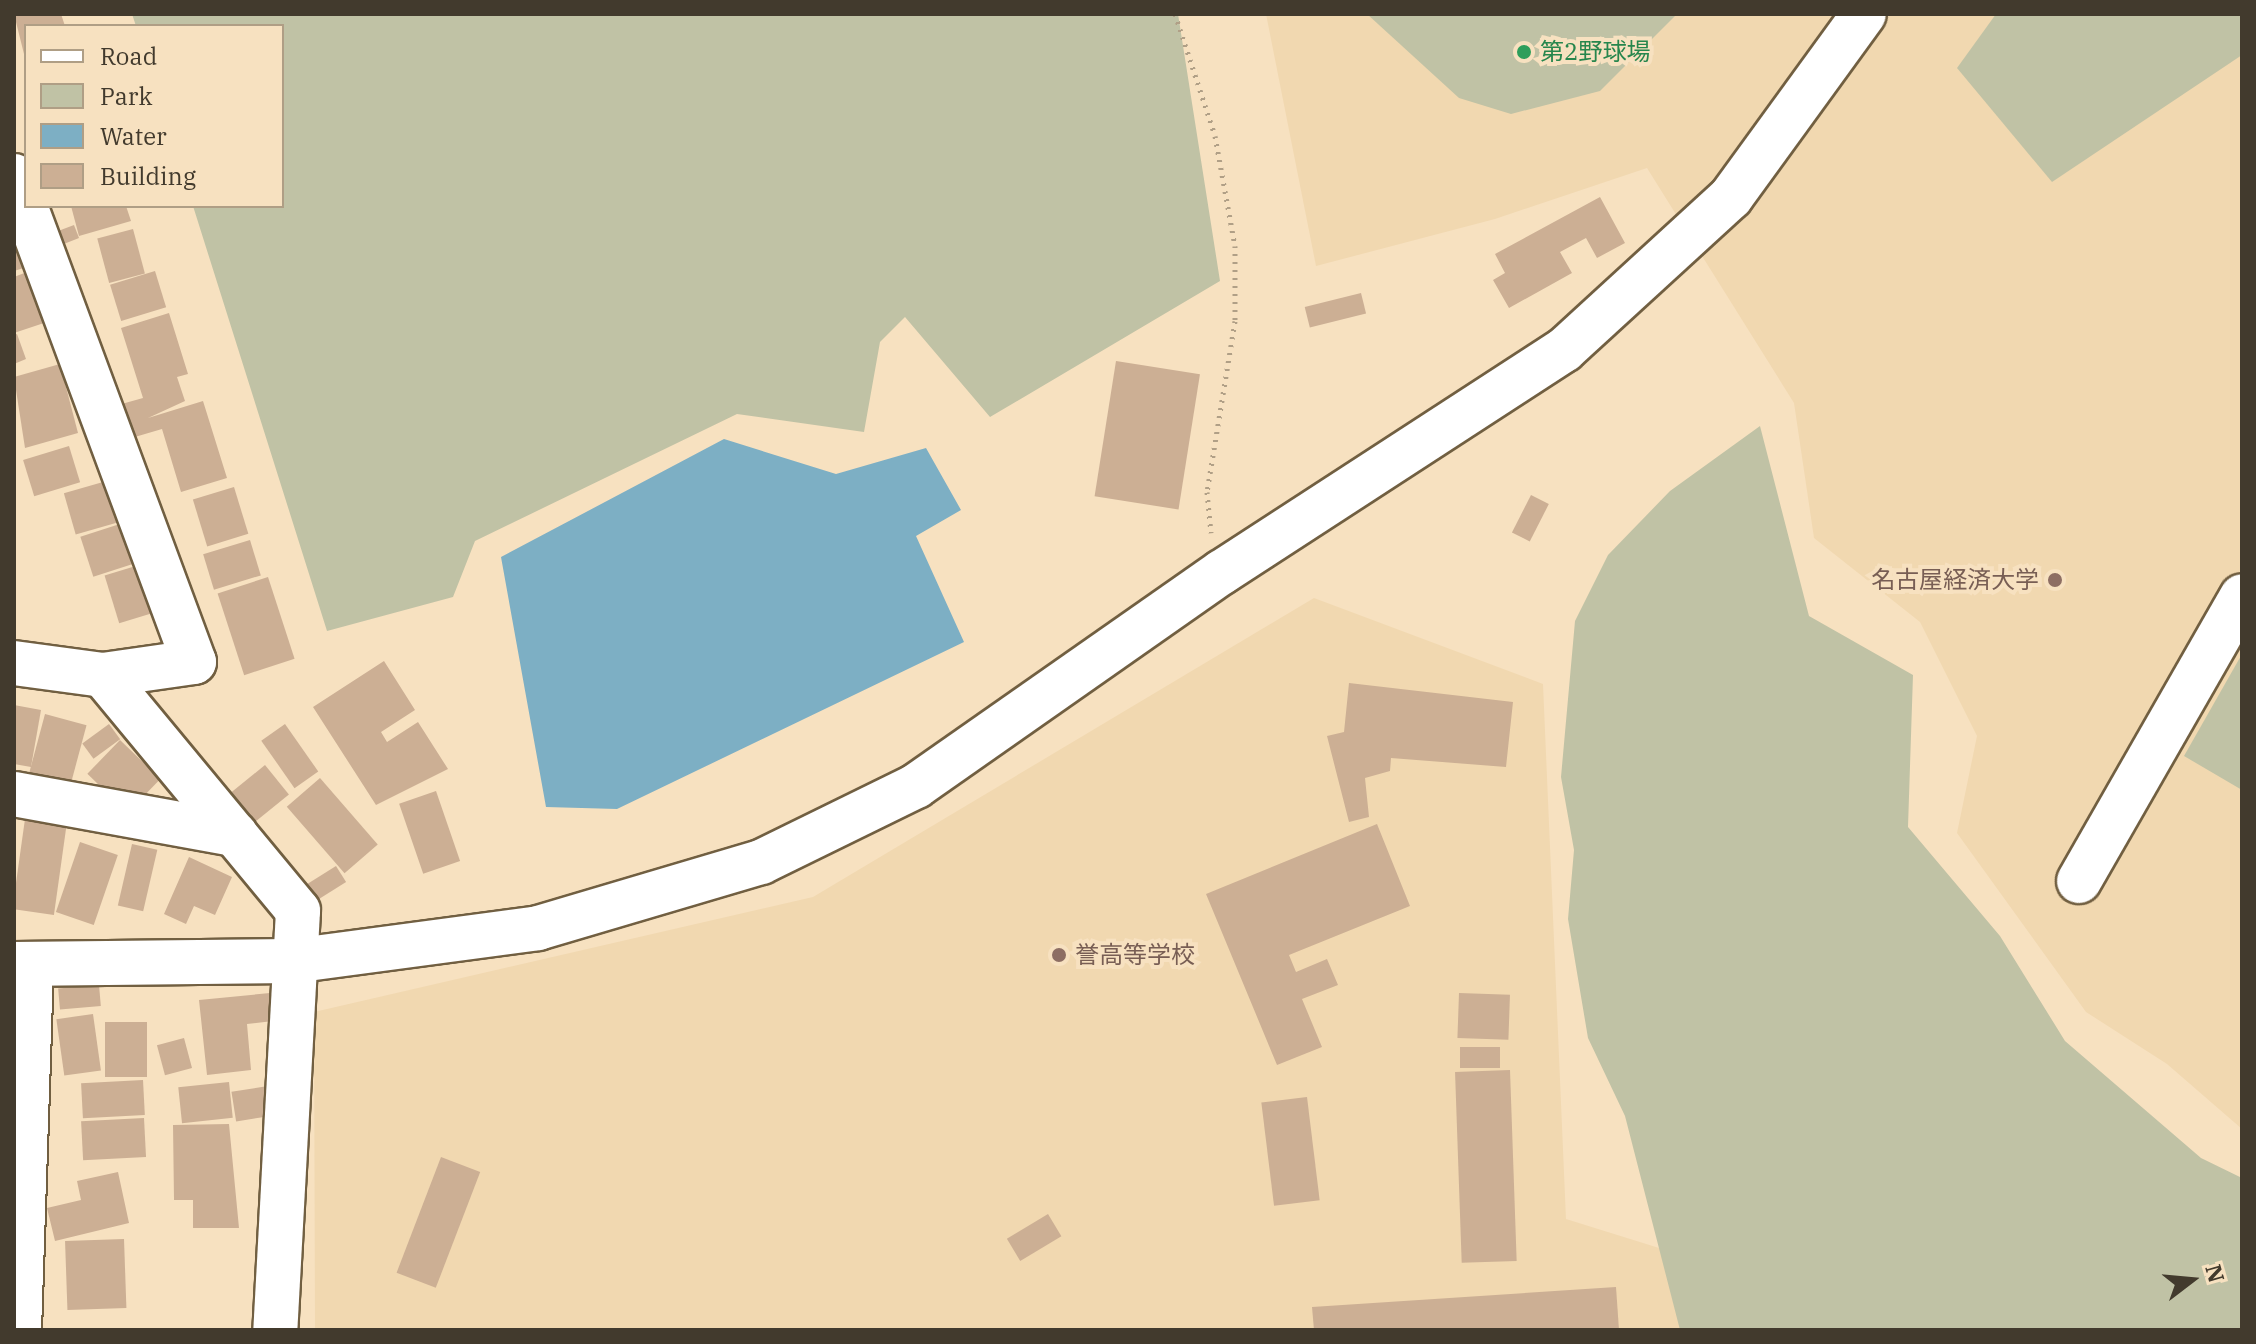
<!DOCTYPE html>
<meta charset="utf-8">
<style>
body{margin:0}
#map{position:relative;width:2256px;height:1344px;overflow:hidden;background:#f7e1c0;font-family:"IBM Plex Serif","Noto Sans JP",serif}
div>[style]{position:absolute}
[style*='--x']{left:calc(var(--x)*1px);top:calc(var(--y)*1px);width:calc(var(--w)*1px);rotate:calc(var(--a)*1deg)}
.built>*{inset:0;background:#f1d8b0}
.green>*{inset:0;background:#c0c2a5}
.water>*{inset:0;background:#7dafc4}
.building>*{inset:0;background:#ccaf94;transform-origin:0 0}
.path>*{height:5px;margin-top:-2.5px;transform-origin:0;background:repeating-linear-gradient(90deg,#b09f86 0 2px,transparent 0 8px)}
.roads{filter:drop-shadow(2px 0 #715f41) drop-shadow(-2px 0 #715f41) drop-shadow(0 2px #715f41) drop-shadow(0 -2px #715f41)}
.minor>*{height:44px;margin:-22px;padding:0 22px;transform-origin:22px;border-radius:22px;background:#fff}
.dots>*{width:22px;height:22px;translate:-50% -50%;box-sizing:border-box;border:4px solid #f7e1c0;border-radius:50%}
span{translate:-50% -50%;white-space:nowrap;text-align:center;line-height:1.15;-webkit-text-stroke:8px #f7e1c0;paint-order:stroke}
.leisure-label{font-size:24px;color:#27864d}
.left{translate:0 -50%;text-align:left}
.education-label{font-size:24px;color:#785e54}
.right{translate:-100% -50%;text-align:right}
.frame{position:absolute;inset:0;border:16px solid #423a2d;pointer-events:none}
.legend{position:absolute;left:24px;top:24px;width:260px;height:184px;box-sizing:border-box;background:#f7e1c0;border:2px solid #af9e85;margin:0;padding:10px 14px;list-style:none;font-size:24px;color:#423a2d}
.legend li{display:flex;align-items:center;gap:16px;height:40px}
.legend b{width:40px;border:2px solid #af9e85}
.north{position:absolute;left:2152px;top:1240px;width:80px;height:80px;-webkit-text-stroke:6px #f7e1c0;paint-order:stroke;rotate:74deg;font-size:22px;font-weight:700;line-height:32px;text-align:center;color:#423a2d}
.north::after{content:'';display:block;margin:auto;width:28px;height:36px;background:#423a2d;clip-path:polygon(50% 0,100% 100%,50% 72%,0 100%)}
</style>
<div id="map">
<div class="built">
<div style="clip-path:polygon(1266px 14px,2242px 14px,2242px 1129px,2167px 1064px,2086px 1012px,1957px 833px,1977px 736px,1920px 622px,1814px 538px,1794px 403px,1647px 168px,1495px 219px,1316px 266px)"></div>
<div style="clip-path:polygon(1314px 598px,1543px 684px,1566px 1219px,1749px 1276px,1752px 1330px,315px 1330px,314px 1012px,813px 897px)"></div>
</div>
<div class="green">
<div style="clip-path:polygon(132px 14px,1178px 14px,1220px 281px,990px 417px,905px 317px,880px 342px,864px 432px,737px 414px,475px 541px,453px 597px,327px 631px,193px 206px,282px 206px,282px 26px,136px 26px)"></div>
<div style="clip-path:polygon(1367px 14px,1677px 14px,1600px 91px,1511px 114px,1459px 98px)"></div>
<div style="clip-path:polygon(1996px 14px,2242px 14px,2242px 55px,2052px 182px,1957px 68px)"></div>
<div style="clip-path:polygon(1760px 426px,1809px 616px,1913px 675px,1908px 827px,2000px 936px,2065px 1041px,2201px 1158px,2242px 1178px,2242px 1330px,1680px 1330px,1625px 1116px,1588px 1038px,1568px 919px,1574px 850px,1561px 777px,1575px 621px,1608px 555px,1670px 491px)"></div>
<div style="clip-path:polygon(2242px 654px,2242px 790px,2184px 756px)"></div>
</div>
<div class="water">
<div style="clip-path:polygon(724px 439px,836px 474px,926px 448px,961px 510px,916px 536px,964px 642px,617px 809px,546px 807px,501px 557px)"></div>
</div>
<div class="building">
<div style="clip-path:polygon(14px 14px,61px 14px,65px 26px,26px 26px,24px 54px)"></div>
<div style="clip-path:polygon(1600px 197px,1625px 243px,1597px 258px,1586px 238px,1560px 252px,1572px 273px,1509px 308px,1493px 280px,1505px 273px,1495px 254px)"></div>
<div style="clip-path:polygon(71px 206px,126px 206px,131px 221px,79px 236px)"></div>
<div style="clip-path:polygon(14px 223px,27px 267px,14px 271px)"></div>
<div style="left:74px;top:225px;width:14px;height:17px;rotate:69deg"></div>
<div style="left:133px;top:229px;width:46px;height:37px;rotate:75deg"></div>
<div style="left:155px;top:271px;width:38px;height:47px;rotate:73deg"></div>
<div style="clip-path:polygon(27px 272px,44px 323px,14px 333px,14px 277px)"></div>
<div style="left:1361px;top:293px;width:21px;height:58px;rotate:76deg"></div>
<div style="clip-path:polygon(169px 313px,188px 374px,177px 377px,185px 401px,148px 418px,203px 401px,227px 478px,181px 492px,162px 429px,128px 439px,118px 405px,143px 398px,121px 328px)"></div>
<div style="clip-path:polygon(17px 334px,26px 359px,14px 364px,14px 335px)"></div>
<div style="left:1116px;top:361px;width:85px;height:137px;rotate:9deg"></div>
<div style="clip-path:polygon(60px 364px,78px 433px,25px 448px,14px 377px)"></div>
<div style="left:69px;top:446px;width:38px;height:48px;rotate:73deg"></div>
<div style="left:110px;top:480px;width:43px;height:48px;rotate:74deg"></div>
<div style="left:234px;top:487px;width:49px;height:43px;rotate:73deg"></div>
<div style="left:1531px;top:495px;width:20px;height:42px;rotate:27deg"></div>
<div style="left:126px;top:522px;width:42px;height:48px;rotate:72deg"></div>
<div style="left:250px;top:540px;width:37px;height:49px;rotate:73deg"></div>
<div style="left:139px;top:565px;width:50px;height:36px;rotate:73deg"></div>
<div style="left:268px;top:577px;width:86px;height:53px;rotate:72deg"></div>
<div style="clip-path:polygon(384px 661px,415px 710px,381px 732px,387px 742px,418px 722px,448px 769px,376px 805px,313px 707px)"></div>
<div style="clip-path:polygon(1349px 683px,1513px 702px,1506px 767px,1391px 758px,1390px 771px,1365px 778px,1369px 817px,1349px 822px,1327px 736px,1344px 732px)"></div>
<div style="clip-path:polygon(14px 705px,41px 710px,31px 767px,14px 764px)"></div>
<div style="left:45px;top:714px;width:43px;height:66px;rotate:15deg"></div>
<div style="left:109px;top:724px;width:19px;height:33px;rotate:54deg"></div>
<div style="left:285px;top:724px;width:58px;height:29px;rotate:55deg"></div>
<div style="left:120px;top:740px;width:56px;height:47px;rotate:44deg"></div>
<div style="left:265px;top:765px;width:38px;height:48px;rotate:51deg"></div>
<div style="left:320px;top:778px;width:88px;height:44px;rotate:49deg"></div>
<div style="left:436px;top:791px;width:74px;height:39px;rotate:71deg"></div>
<div style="left:25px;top:819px;width:42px;height:91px;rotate:8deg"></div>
<div style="clip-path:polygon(1377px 824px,1410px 906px,1289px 955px,1296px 972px,1327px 959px,1338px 985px,1302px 999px,1322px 1047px,1277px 1065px,1206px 894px)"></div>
<div style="left:80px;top:842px;width:40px;height:74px;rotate:19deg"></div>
<div style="left:132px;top:844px;width:26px;height:63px;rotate:13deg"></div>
<div style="clip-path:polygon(189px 857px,232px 877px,215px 915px,194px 906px,186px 924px,164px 914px)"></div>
<div style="left:336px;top:866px;width:19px;height:39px;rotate:58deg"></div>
<div style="left:99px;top:985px;width:21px;height:41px;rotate:85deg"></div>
<div style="clip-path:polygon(270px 993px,273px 1021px,247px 1024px,251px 1070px,207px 1075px,199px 1000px)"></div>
<div style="left:1459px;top:993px;width:51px;height:45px;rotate:2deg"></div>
<div style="left:93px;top:1014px;width:57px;height:37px;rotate:82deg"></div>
<div style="left:105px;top:1022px;width:42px;height:55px"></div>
<div style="left:184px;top:1038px;width:31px;height:28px;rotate:75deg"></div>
<div style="left:1500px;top:1047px;width:21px;height:40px;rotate:90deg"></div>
<div style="left:1510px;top:1070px;width:191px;height:55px;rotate:88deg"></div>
<div style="left:143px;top:1080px;width:35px;height:62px;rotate:87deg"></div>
<div style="left:229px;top:1082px;width:36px;height:51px;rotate:84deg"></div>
<div style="left:268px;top:1086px;width:30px;height:37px;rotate:81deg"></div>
<div style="left:1307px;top:1097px;width:104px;height:46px;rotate:83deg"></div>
<div style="left:144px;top:1118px;width:39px;height:63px;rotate:87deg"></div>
<div style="clip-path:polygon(229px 1124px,239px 1228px,193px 1228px,193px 1200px,174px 1200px,173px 1125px)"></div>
<div style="left:441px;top:1157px;width:42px;height:124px;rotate:21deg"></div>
<div style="clip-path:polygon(118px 1172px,129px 1223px,55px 1241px,47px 1208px,81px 1200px,77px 1181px)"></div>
<div style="left:1048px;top:1214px;width:26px;height:48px;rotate:59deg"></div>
<div style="left:124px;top:1239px;width:69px;height:59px;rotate:88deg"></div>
<div style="clip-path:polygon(1616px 1287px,1619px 1330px,1314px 1330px,1312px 1307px)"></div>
</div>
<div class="path">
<div style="--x:1175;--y:14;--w:128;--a:71.8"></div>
<div style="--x:1215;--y:136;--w:112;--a:79.7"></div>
<div style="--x:1235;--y:246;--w:75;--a:90"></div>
<div style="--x:1235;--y:321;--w:173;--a:99.3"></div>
<div style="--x:1207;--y:492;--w:41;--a:84.4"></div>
</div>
<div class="roads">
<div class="minor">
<div style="--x:14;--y:176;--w:518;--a:69.68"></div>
<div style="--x:194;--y:662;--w:92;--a:171.9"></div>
<div style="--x:103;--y:675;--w:90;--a:-172.3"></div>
<div style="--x:103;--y:675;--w:306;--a:50.4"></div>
<div style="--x:298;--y:911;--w:420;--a:93.1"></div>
<div style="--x:14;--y:794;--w:225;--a:10.3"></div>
<div style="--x:2079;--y:881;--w:328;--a:-60.2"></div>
<div style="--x:14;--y:964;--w:278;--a:-0.6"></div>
<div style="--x:292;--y:961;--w:248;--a:-7.6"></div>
<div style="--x:538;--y:928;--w:233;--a:-16.5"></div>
<div style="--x:761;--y:862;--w:173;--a:-26.1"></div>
<div style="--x:916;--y:786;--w:373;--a:-35"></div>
<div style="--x:1222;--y:572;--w:408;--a:-33"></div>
<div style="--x:1564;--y:350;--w:226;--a:-42.5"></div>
<div style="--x:1731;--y:197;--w:226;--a:-54"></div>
<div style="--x:19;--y:1330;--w:363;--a:-88.1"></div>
</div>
</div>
<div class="dots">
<div style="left:1524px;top:52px;background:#2e9e5b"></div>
<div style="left:2055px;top:580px;background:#8d6e63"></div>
<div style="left:1059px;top:955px;background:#8d6e63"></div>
</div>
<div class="leisure-label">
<span class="left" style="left:1540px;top:52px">第2野球場</span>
</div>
<div class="education-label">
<span class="right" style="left:2039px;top:580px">名古屋経済大学</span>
<span class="left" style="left:1075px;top:955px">誉高等学校</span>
</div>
<div class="frame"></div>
<ul class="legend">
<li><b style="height:10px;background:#fff"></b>Road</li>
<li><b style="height:22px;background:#c0c2a5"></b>Park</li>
<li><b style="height:22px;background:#7dafc4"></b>Water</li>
<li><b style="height:22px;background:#ccaf94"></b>Building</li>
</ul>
<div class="north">N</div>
</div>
